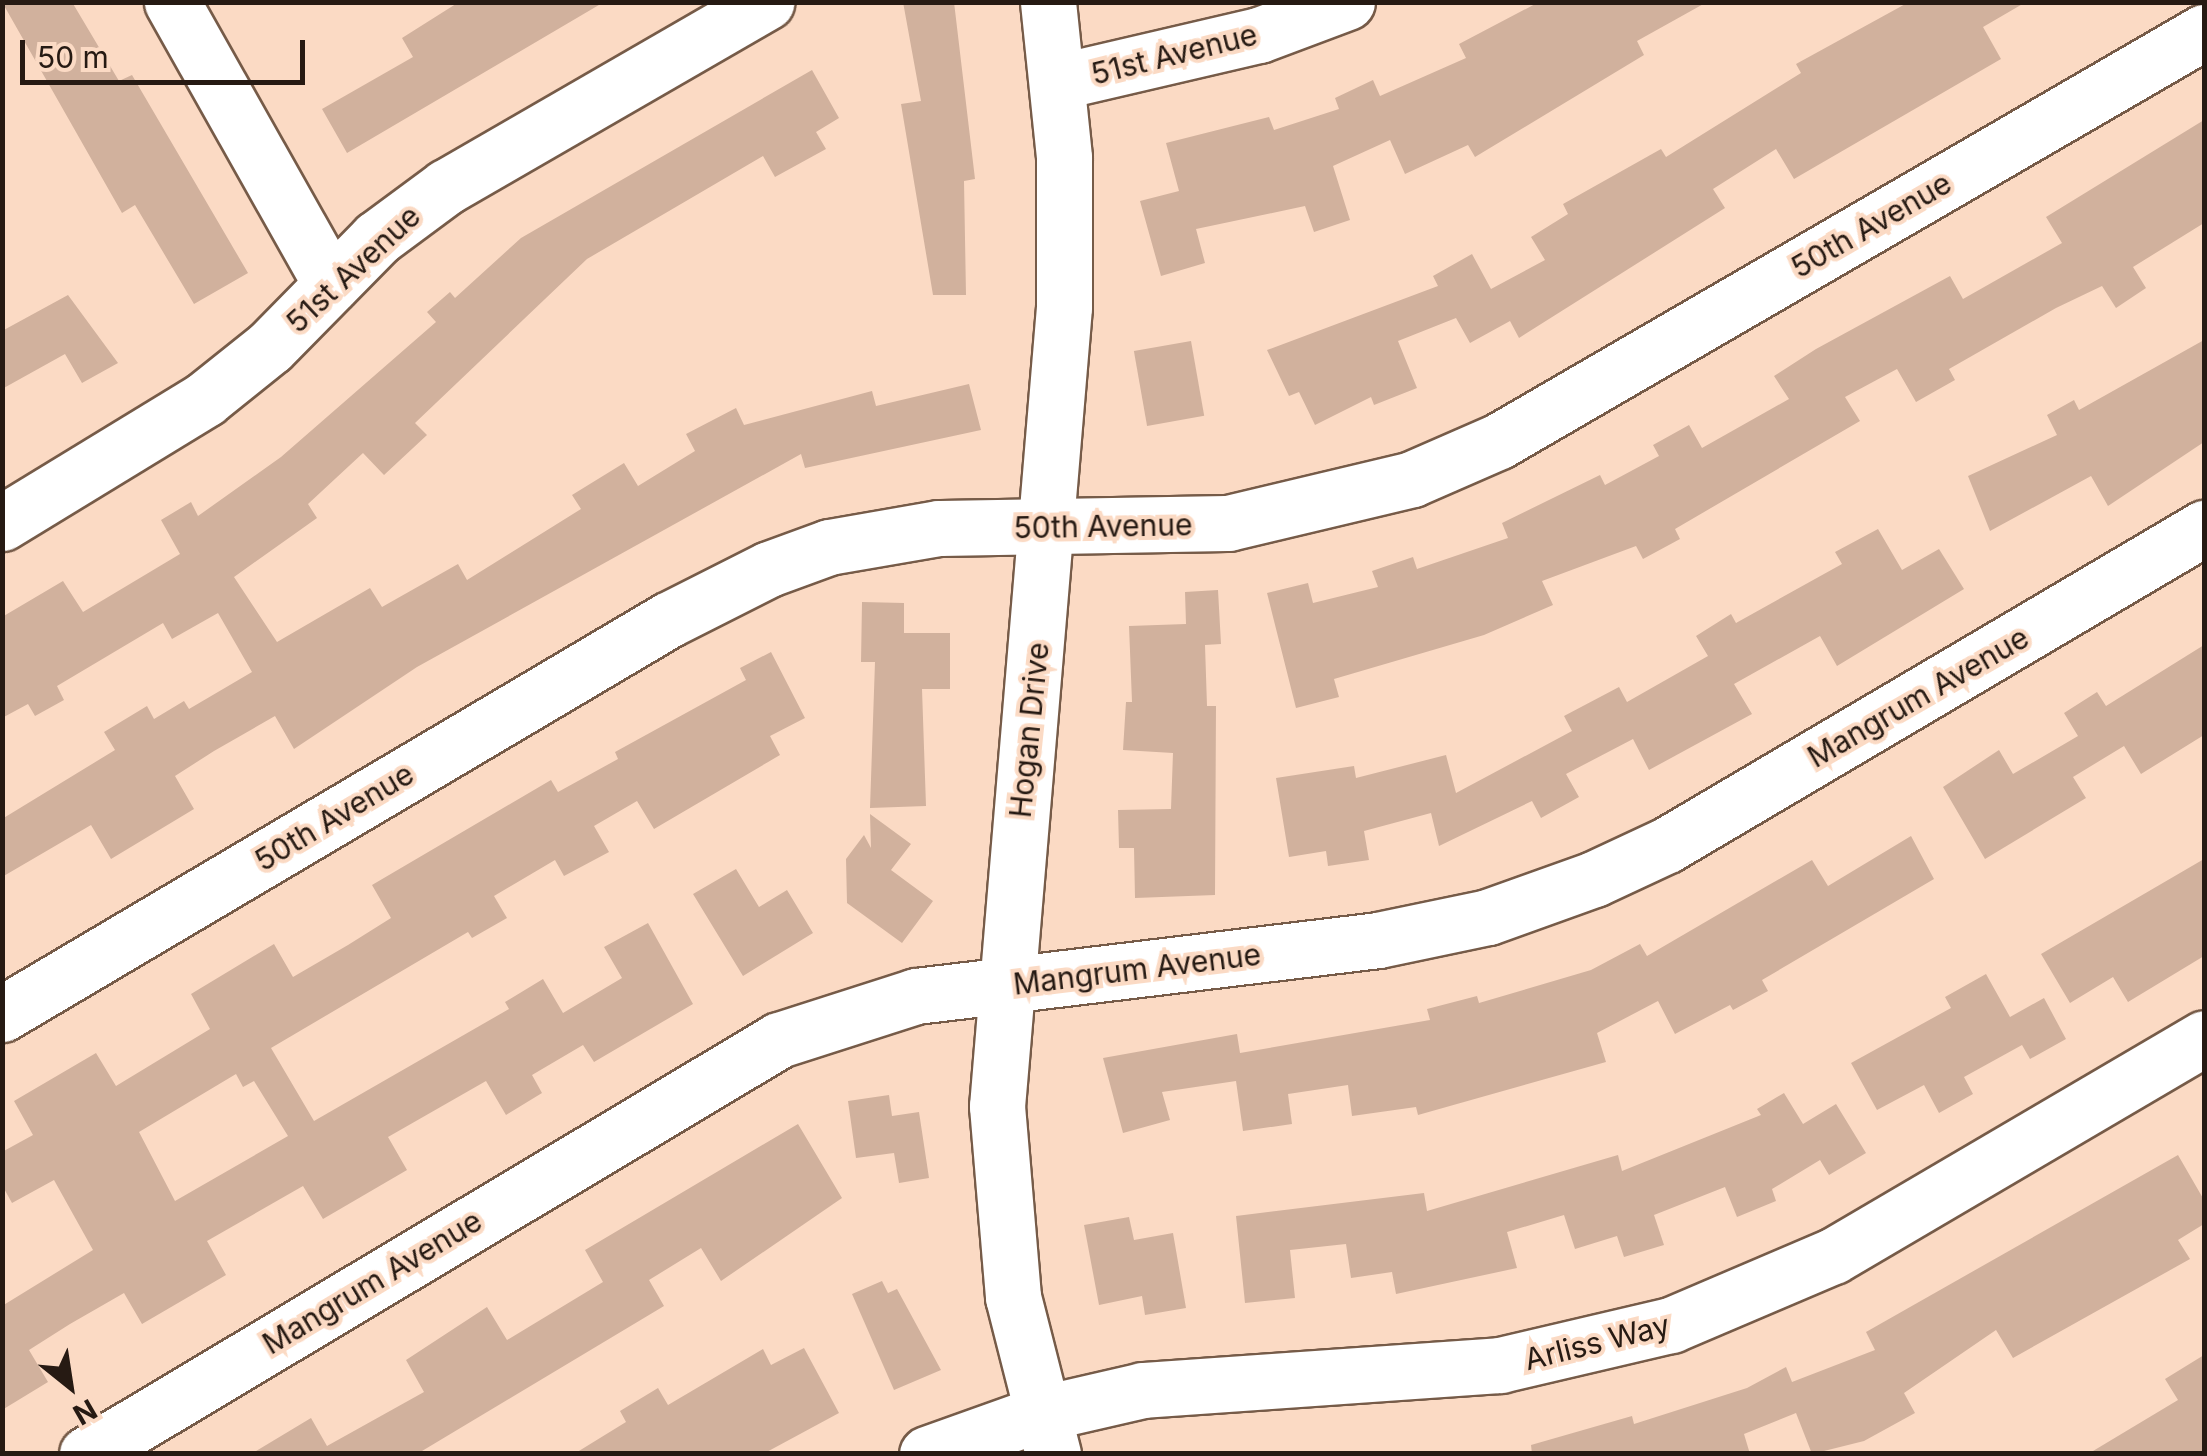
<!DOCTYPE html>
<style>
body{margin:0}
#map{position:relative;width:2207px;height:1456px;overflow:hidden;background:#fbdac4;font-family:Inter,sans-serif}
div>[style]{position:absolute}
[style*='--x']{left:calc(var(--x)*1px);top:calc(var(--y)*1px);width:calc(var(--w)*1px);rotate:calc(var(--a)*1deg)}
.building>*{inset:0;background:#d1b19d;transform-origin:0 0}
.roads{filter:drop-shadow(2px 0 #765b48) drop-shadow(-2px 0 #765b48) drop-shadow(0 2px #765b48) drop-shadow(0 -2px #765b48)}
.minor>*{height:55px;margin:-27.5px;padding:0 27.5px;transform-origin:27.5px;border-radius:27.5px;background:#fff}
span{translate:-50% -50%;white-space:nowrap;text-align:center;line-height:1.15;-webkit-text-stroke:8px #fbdac4;paint-order:stroke}
.street-label{font-size:30px;color:#261a13}
.frame{position:absolute;inset:0;border:5px solid #261a13;pointer-events:none}
.north{position:absolute;left:20px;top:1336px;width:100px;height:100px;-webkit-text-stroke:8px #fbdac4;paint-order:stroke;rotate:150deg;font-size:28px;font-weight:700;line-height:40px;text-align:center;color:#261a13}
.north::after{content:'';display:block;margin:auto;width:35px;height:45px;background:#261a13;clip-path:polygon(50% 0,100% 100%,50% 72%,0 100%)}
.scale{position:absolute;left:20px;top:40px;width:285px;height:45px;box-sizing:border-box;border:5px solid #261a13;border-top:0;padding-left:12px;font-size:30px;line-height:35px;white-space:nowrap;color:#261a13;-webkit-text-stroke:8px #fbdac4;paint-order:stroke}
</style>
<div id="map">
<div class="building">
<div style="clip-path:polygon(2px 2px,72px 2px,119px 81px,132px 75px,248px 273px,194px 304px,135px 205px,122px 213px)"></div>
<div style="clip-path:polygon(459px 2px,604px 2px,347px 153px,322px 109px,413px 57px,402px 38px)"></div>
<div style="clip-path:polygon(903px 2px,954px 2px,975px 179px,964px 181px,966px 295px,933px 295px,901px 104px,921px 101px)"></div>
<div style="clip-path:polygon(1539px 2px,1707px 2px,1637px 41px,1644px 55px,1475px 157px,1468px 145px,1405px 174px,1390px 140px,1333px 166px,1350px 220px,1314px 232px,1305px 206px,1196px 229px,1205px 263px,1161px 276px,1140px 201px,1179px 191px,1166px 143px,1269px 117px,1274px 130px,1339px 109px,1335px 98px,1373px 80px,1380px 96px,1466px 58px,1459px 44px)"></div>
<div style="clip-path:polygon(1909px 2px,2026px 2px,1983px 27px,2001px 59px,1794px 179px,1776px 149px,1713px 189px,1725px 208px,1519px 338px,1510px 321px,1470px 343px,1456px 318px,1398px 341px,1417px 388px,1374px 405px,1371px 397px,1315px 425px,1299px 392px,1289px 396px,1267px 350px,1438px 286px,1433px 276px,1472px 254px,1491px 289px,1545px 260px,1531px 237px,1568px 214px,1563px 204px,1661px 149px,1666px 157px,1801px 73px,1796px 64px)"></div>
<div style="clip-path:polygon(812px 70px,839px 118px,816px 132px,826px 149px,775px 177px,763px 156px,587px 259px,415px 423px,427px 435px,384px 475px,363px 453px,308px 504px,317px 518px,234px 577px,277px 642px,370px 588px,382px 607px,458px 564px,467px 580px,581px 509px,572px 495px,624px 463px,638px 486px,695px 451px,686px 434px,736px 408px,744px 425px,872px 391px,876px 406px,969px 384px,981px 430px,805px 468px,801px 454px,417px 667px,294px 749px,275px 716px,214px 751px,175px 776px,194px 809px,111px 859px,91px 825px,2px 877px,2px 819px,115px 750px,104px 732px,147px 706px,154px 719px,184px 701px,189px 709px,252px 672px,218px 613px,172px 639px,163px 623px,57px 686px,64px 700px,35px 716px,28px 704px,2px 718px,2px 617px,63px 581px,83px 612px,180px 554px,161px 520px,191px 502px,198px 516px,281px 457px,436px 322px,427px 312px,450px 292px,455px 298px,521px 238px)"></div>
<div style="clip-path:polygon(2204px 120px,2204px 223px,2133px 267px,2146px 288px,2116px 308px,2102px 286px,2056px 308px,1949px 369px,1955px 380px,1916px 402px,1897px 369px,1845px 397px,1860px 421px,1675px 529px,1680px 539px,1643px 559px,1636px 546px,1542px 581px,1553px 605px,1484px 635px,1334px 679px,1339px 697px,1296px 708px,1267px 593px,1308px 583px,1313px 603px,1378px 587px,1372px 571px,1413px 557px,1417px 569px,1508px 538px,1502px 523px,1600px 475px,1605px 485px,1659px 456px,1653px 445px,1689px 425px,1702px 448px,1789px 399px,1774px 376px,1816px 349px,1950px 276px,1963px 299px,2062px 243px,2046px 217px)"></div>
<div style="clip-path:polygon(68px 295px,118px 363px,82px 383px,65px 354px,2px 389px,2px 331px)"></div>
<div style="clip-path:polygon(2204px 340px,2204px 442px,2108px 506px,2091px 476px,1990px 531px,1968px 476px,2057px 435px,2047px 415px,2074px 400px,2079px 410px)"></div>
<div style="left:1191px;top:341px;width:76px;height:58px;rotate:80deg"></div>
<div style="clip-path:polygon(1878px 529px,1902px 570px,1939px 549px,1964px 589px,1837px 666px,1820px 636px,1734px 684px,1752px 714px,1649px 770px,1633px 739px,1566px 774px,1579px 797px,1541px 818px,1532px 801px,1439px 846px,1431px 813px,1364px 831px,1369px 860px,1328px 866px,1326px 851px,1289px 857px,1276px 778px,1354px 766px,1356px 778px,1446px 755px,1456px 793px,1572px 731px,1564px 716px,1619px 687px,1627px 702px,1708px 656px,1696px 636px,1731px 614px,1736px 623px,1842px 564px,1835px 552px)"></div>
<div style="clip-path:polygon(1218px 590px,1221px 644px,1205px 645px,1207px 706px,1216px 706px,1215px 895px,1135px 898px,1134px 848px,1119px 848px,1118px 810px,1171px 809px,1173px 753px,1123px 750px,1126px 702px,1132px 702px,1129px 626px,1186px 624px,1185px 592px)"></div>
<div style="clip-path:polygon(862px 602px,904px 603px,904px 633px,950px 633px,950px 689px,922px 689px,926px 806px,870px 808px,875px 662px,861px 662px)"></div>
<div style="clip-path:polygon(2204px 645px,2204px 735px,2141px 774px,2124px 746px,2073px 777px,2086px 798px,1985px 859px,1943px 787px,1999px 750px,2013px 774px,2078px 736px,2064px 713px,2097px 692px,2106px 706px)"></div>
<div style="clip-path:polygon(evenodd,771px 652px,805px 718px,770px 736px,780px 755px,654px 829px,637px 801px,594px 826px,609px 852px,564px 876px,555px 860px,494px 896px,507px 918px,472px 938px,468px 932px,271px 1048px,314px 1121px,509px 1009px,505px 1002px,543px 979px,563px 1013px,622px 978px,604px 947px,648px 923px,693px 1004px,594px 1062px,583px 1045px,532px 1075px,542px 1093px,506px 1115px,486px 1081px,388px 1137px,407px 1170px,323px 1219px,303px 1186px,207px 1241px,226px 1275px,142px 1324px,124px 1293px,70px 1324px,29px 1350px,48px 1382px,2px 1410px,2px 1306px,93px 1250px,54px 1180px,12px 1203px,2px 1185px,2px 1152px,33px 1135px,14px 1101px,96px 1053px,116px 1086px,210px 1029px,191px 994px,274px 944px,293px 977px,348px 945px,391px 918px,372px 885px,551px 780px,558px 792px,618px 759px,615px 752px,746px 680px,740px 668px,771px 652px,236px 1074px,243px 1087px,254px 1081px,288px 1136px,175px 1201px,139px 1132px,236px 1074px)"></div>
<div style="clip-path:polygon(870px 814px,911px 844px,891px 870px,933px 901px,902px 943px,847px 903px,846px 859px,864px 835px,871px 848px)"></div>
<div style="clip-path:polygon(1911px 836px,1934px 879px,1762px 980px,1768px 991px,1733px 1010px,1730px 1005px,1675px 1034px,1658px 1001px,1597px 1033px,1606px 1062px,1418px 1115px,1416px 1107px,1352px 1116px,1348px 1085px,1288px 1094px,1292px 1124px,1243px 1131px,1236px 1081px,1162px 1092px,1170px 1120px,1123px 1133px,1103px 1058px,1237px 1034px,1240px 1053px,1430px 1020px,1427px 1009px,1477px 996px,1479px 1003px,1591px 970px,1640px 944px,1647px 956px,1812px 860px,1828px 886px)"></div>
<div style="clip-path:polygon(2204px 859px,2204px 956px,2128px 1002px,2113px 977px,2070px 1003px,2041px 954px)"></div>
<div style="clip-path:polygon(736px 869px,759px 907px,787px 890px,813px 933px,743px 976px,693px 894px)"></div>
<div style="clip-path:polygon(1986px 974px,2010px 1017px,2044px 998px,2066px 1039px,2030px 1059px,2022px 1045px,1964px 1077px,1973px 1094px,1939px 1113px,1924px 1085px,1877px 1110px,1851px 1063px,1951px 1008px,1945px 997px)"></div>
<div style="clip-path:polygon(1784px 1093px,1803px 1124px,1836px 1104px,1866px 1153px,1829px 1175px,1820px 1160px,1772px 1189px,1776px 1201px,1737px 1217px,1725px 1187px,1654px 1215px,1664px 1245px,1624px 1257px,1617px 1236px,1575px 1249px,1564px 1215px,1507px 1232px,1517px 1268px,1396px 1294px,1392px 1272px,1351px 1278px,1346px 1244px,1290px 1250px,1295px 1298px,1245px 1303px,1236px 1216px,1424px 1193px,1427px 1211px,1618px 1155px,1622px 1171px,1761px 1115px,1757px 1109px)"></div>
<div style="clip-path:polygon(889px 1095px,892px 1116px,919px 1112px,929px 1178px,899px 1183px,894px 1153px,856px 1158px,848px 1101px)"></div>
<div style="clip-path:polygon(798px 1124px,842px 1198px,721px 1281px,701px 1248px,649px 1280px,664px 1306px,417px 1454px,251px 1454px,311px 1418px,327px 1446px,424px 1392px,406px 1360px,487px 1307px,507px 1340px,603px 1282px,585px 1250px)"></div>
<div style="clip-path:polygon(2178px 1155px,2204px 1200px,2204px 1224px,2178px 1240px,2190px 1259px,2013px 1358px,1996px 1330px,1904px 1393px,1915px 1413px,1864px 1441px,1812px 1454px,1796px 1413px,1744px 1434px,1750px 1454px,1532px 1454px,1531px 1445px,1632px 1416px,1634px 1424px,1747px 1388px,1786px 1367px,1792px 1382px,1875px 1350px,1866px 1332px)"></div>
<div style="clip-path:polygon(1129px 1217px,1134px 1240px,1173px 1233px,1186px 1308px,1145px 1315px,1142px 1296px,1099px 1305px,1084px 1225px)"></div>
<div style="clip-path:polygon(882px 1281px,888px 1293px,897px 1289px,941px 1370px,894px 1390px,852px 1294px)"></div>
<div style="clip-path:polygon(804px 1348px,839px 1413px,763px 1454px,574px 1454px,626px 1422px,620px 1411px,658px 1388px,668px 1405px,763px 1349px,771px 1365px)"></div>
<div style="clip-path:polygon(2204px 1355px,2204px 1454px,2088px 1454px,2178px 1400px,2165px 1379px)"></div>
</div>
<div class="roads">
<div class="minor">
<div style="--x:172;--y:2;--w:324;--a:60.6"></div>
<div style="--x:1048;--y:2;--w:157;--a:84.1"></div>
<div style="--x:1064;--y:158;--w:149;--a:90"></div>
<div style="--x:1064;--y:307;--w:802;--a:94.79"></div>
<div style="--x:997;--y:1106;--w:192;--a:85.2"></div>
<div style="--x:1013;--y:1297;--w:162;--a:75.7"></div>
<div style="--x:1057;--y:82;--w:207;--a:-13.1"></div>
<div style="--x:1259;--y:35;--w:94;--a:-20.6"></div>
<div style="--x:2;--y:523;--w:238;--a:-31.4"></div>
<div style="--x:205;--y:399;--w:83;--a:-38.7"></div>
<div style="--x:270;--y:347;--w:153;--a:-45.5"></div>
<div style="--x:377;--y:238;--w:86;--a:-36.5"></div>
<div style="--x:446;--y:187;--w:370;--a:-30"></div>
<div style="--x:2;--y:1014;--w:774;--a:-30.61"></div>
<div style="--x:668;--y:620;--w:113;--a:-26.8"></div>
<div style="--x:769;--y:569;--w:64;--a:-20.1"></div>
<div style="--x:829;--y:547;--w:112;--a:-9.8"></div>
<div style="--x:939;--y:528;--w:289;--a:-1"></div>
<div style="--x:1228;--y:523;--w:189;--a:-13.4"></div>
<div style="--x:1412;--y:479;--w:95;--a:-23.6"></div>
<div style="--x:1499;--y:441;--w:815;--a:-30.12"></div>
<div style="--x:87;--y:1454;--w:806;--a:-30.89"></div>
<div style="--x:779;--y:1040;--w:144;--a:-17.8"></div>
<div style="--x:916;--y:996;--w:465;--a:-6.9"></div>
<div style="--x:1378;--y:940;--w:112;--a:-11.8"></div>
<div style="--x:1488;--y:917;--w:113;--a:-19.7"></div>
<div style="--x:1594;--y:879;--w:81;--a:-25"></div>
<div style="--x:1667;--y:845;--w:624;--a:-30.55"></div>
<div style="--x:927;--y:1454;--w:119;--a:-19.7"></div>
<div style="--x:1039;--y:1414;--w:107;--a:-13"></div>
<div style="--x:1143;--y:1390;--w:358;--a:-4"></div>
<div style="--x:1500;--y:1365;--w:176;--a:-13.2"></div>
<div style="--x:1671;--y:1325;--w:176;--a:-23.1"></div>
<div style="--x:1833;--y:1256;--w:430;--a:-30.4"></div>
</div>
</div>
<div class="street-label">
<span style="left:1174px;top:54px;rotate:-14deg">51st Avenue</span>
<span style="left:1871px;top:225px;rotate:-30deg">50th Avenue</span>
<span style="left:353px;top:269px;rotate:-43deg">51st Avenue</span>
<span style="left:1103px;top:526px;rotate:-1deg">50th Avenue</span>
<span style="left:1918px;top:697px;rotate:-30deg">Mangrum Avenue</span>
<span style="left:1029px;top:730px;rotate:-84deg">Hogan Drive</span>
<span style="left:334px;top:817px;rotate:-31deg">50th Avenue</span>
<span style="left:1137px;top:969px;rotate:-7deg">Mangrum Avenue</span>
<span style="left:372px;top:1282px;rotate:-31deg">Mangrum Avenue</span>
<span style="left:1597px;top:1342px;rotate:-14deg">Arliss Way</span>
</div>
<div class="frame"></div>
<div class="north">N</div>
<div class="scale">50 m</div>
</div>
